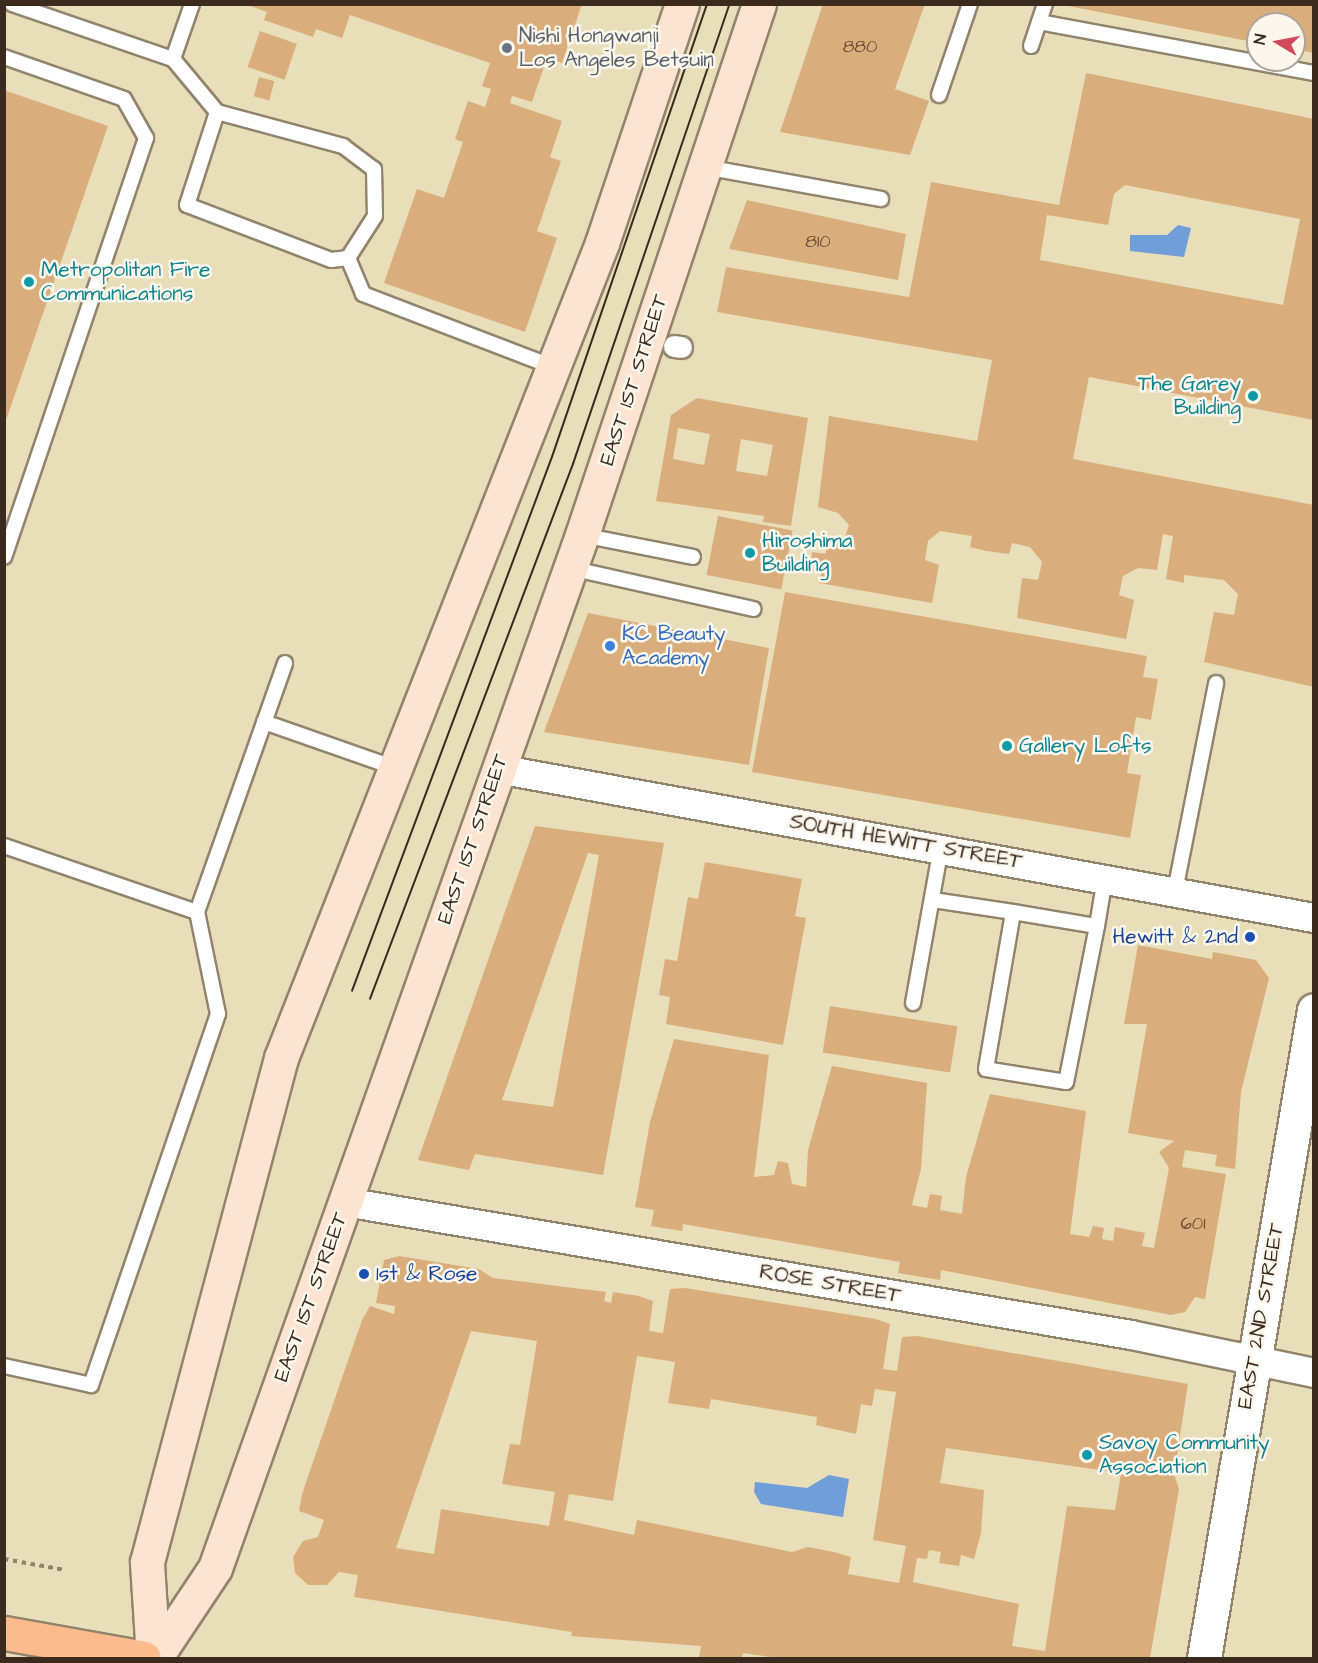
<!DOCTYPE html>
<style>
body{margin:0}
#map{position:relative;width:1318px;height:1663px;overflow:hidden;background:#e8deb9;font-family:"Architects Daughter",sans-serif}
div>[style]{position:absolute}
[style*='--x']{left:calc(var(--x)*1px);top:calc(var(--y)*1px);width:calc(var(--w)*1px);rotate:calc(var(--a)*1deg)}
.water>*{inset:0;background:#6f9ed8}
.building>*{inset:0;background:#daae7c;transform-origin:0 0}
.path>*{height:4px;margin-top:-2px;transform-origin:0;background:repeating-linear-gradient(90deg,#92846c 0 4.5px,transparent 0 9px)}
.roads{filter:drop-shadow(2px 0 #92846c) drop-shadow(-2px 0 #92846c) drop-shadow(0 2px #92846c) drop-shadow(0 -2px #92846c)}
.service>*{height:14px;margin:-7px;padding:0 7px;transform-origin:7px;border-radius:7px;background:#fff}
.pedestrian>*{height:21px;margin:-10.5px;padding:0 10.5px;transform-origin:10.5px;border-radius:10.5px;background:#fff}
.minor>*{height:28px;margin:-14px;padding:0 14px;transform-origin:14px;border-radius:14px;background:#fff}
.tertiary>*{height:33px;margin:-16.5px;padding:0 16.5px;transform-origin:16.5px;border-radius:16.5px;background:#fff}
.secondary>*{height:33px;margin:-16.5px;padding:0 16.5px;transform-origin:16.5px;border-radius:16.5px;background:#fde4d1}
.primary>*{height:33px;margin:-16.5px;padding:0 16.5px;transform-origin:16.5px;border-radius:16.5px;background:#fbbb8d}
.tram>*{height:1.5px;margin:-0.75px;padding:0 0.75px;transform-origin:0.75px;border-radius:0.75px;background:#3b2a1e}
.dots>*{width:16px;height:16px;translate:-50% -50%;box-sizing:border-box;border:3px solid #fbf7ec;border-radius:50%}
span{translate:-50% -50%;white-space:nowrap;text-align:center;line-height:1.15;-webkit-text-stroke:5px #fbf7ec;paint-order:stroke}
.number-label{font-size:18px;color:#634b36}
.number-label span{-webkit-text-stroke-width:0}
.worship-label{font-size:21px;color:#5b616d}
.left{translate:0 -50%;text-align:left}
.culture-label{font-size:21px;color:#0d838f}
.right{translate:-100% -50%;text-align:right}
.street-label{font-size:21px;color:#3b2a1e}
.shop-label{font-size:21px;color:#366cbe}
.transit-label{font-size:21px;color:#164399}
.frame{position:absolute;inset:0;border:6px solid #3b2a1e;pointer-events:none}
.north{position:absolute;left:1246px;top:12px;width:60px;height:60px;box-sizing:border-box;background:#fbf7ec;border:2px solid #aea59a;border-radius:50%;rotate:280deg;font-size:16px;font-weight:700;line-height:24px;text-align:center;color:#3b2a1e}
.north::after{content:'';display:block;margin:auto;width:21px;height:27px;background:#d1495b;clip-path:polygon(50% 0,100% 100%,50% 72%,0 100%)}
</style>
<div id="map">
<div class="water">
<div style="clip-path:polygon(1178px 225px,1191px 228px,1184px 257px,1130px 251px,1130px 235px,1167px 235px)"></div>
<div style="clip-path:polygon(829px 1475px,849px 1479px,843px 1517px,761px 1504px,754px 1492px,755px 1482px,807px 1488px)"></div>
</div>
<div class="building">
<div style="clip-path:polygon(245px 4px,582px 4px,562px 63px,547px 58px,532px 102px,512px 96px,510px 103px,562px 121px,550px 157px,561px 161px,537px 231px,557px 238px,525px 332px,384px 283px,417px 189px,444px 198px,463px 142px,455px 139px,468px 101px,485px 107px,491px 89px,482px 86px,490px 63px,350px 15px,342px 38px,316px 29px,313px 37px,264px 20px,267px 12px)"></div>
<div style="clip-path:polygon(823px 4px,925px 4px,895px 89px,929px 101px,910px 155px,780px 132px)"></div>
<div style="clip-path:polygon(1058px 4px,1314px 4px,1314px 53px,1294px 49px,1294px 24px,1258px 24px,1258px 43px)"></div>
<div style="left:260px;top:31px;width:39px;height:38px;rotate:19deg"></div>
<div style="clip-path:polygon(evenodd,1086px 73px,1314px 119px,1314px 420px,1089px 377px,1073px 459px,1314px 505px,1314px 687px,1204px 662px,1214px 612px,1234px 615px,1238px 594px,1224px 580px,1184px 575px,1184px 583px,1166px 579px,1173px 536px,1163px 534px,1157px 570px,1138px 568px,1123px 576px,1119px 595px,1134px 600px,1126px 639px,1017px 618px,1022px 578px,1038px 580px,1042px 562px,1030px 547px,1012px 543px,1009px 554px,986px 551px,970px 547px,972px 536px,940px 531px,928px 541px,925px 560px,939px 565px,932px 603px,819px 583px,824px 563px,811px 561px,812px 552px,825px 554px,829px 543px,843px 543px,849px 525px,838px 513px,818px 507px,829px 416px,977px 441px,992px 360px,717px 312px,726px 267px,909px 297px,931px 182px,1059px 205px,1086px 73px,1125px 185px,1300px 219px,1283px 305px,1040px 260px,1047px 215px,1108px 225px,1114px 194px,1125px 185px)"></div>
<div style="left:259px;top:77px;width:16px;height:20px;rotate:15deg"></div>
<div style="clip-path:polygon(4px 90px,108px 126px,5px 423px,4px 423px)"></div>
<div style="clip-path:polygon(747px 200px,906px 234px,898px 280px,729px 249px)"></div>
<div style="clip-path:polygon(evenodd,697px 398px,808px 418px,791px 526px,763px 522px,764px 516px,656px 501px,671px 415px,697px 398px,678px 428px,710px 434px,704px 465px,673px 459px,678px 428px,697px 398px,741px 439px,773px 445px,767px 476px,736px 471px,741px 439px)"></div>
<div style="left:718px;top:516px;width:76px;height:60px;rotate:11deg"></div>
<div style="clip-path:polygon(785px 592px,1147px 656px,1143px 677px,1158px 679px,1151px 720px,1136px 717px,1127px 773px,1141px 775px,1130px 838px,752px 772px)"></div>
<div style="clip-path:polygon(588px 613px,769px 648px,749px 765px,544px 732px)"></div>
<div style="clip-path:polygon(evenodd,535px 826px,664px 843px,603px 1175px,475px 1154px,469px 1170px,418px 1160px,535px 826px,588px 853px,599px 855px,553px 1107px,502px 1100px,588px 853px)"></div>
<div style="clip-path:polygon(705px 862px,802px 879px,795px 916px,806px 918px,783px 1045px,666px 1024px,670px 997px,659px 995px,665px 959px,677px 961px,688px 897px,698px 899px)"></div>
<div style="clip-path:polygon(1138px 945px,1212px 959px,1213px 952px,1256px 960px,1269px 978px,1241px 1092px,1235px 1169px,1215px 1166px,1217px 1155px,1185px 1150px,1182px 1167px,1226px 1174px,1205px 1299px,1195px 1297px,1185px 1312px,1171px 1315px,941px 1270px,940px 1280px,898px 1273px,900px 1262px,683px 1224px,682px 1231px,651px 1226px,654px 1210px,635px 1207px,650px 1122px,674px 1039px,769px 1055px,754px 1177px,774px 1175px,778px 1161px,788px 1163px,792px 1184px,806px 1187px,808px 1150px,832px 1066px,927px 1083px,921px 1169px,912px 1205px,927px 1208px,930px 1194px,942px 1196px,940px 1210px,962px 1214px,966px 1177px,990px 1094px,1086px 1111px,1070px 1234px,1089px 1237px,1093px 1226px,1104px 1228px,1102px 1239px,1113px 1241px,1115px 1227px,1145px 1233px,1142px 1246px,1154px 1248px,1169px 1168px,1159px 1152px,1174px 1141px,1128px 1133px,1147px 1024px,1124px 1024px)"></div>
<div style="left:830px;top:1006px;width:129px;height:47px;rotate:9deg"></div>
<div style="clip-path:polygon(evenodd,399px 1256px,479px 1269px,493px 1278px,606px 1292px,604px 1301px,611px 1303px,613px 1292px,639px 1296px,653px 1301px,649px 1331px,663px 1333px,670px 1289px,685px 1288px,876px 1319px,890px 1324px,883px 1369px,897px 1371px,902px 1337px,917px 1336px,1188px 1384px,1174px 1474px,1179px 1489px,1150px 1658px,777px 1658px,743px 1653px,742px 1658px,707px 1658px,699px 1657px,701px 1646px,571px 1636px,572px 1632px,354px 1597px,358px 1575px,339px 1572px,327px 1585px,308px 1585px,295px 1573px,293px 1557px,303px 1541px,318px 1537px,324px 1520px,299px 1511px,302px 1494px,362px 1320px,370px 1306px,394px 1314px,395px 1306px,376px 1303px,384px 1260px,399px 1256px,471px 1331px,537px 1341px,520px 1445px,510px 1444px,502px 1484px,555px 1492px,549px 1526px,441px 1509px,434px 1554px,396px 1548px,471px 1331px,399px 1256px,637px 1356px,675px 1362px,668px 1403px,709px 1409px,711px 1399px,817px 1417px,816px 1425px,856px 1434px,861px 1404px,872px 1406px,875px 1389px,896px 1392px,873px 1540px,906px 1546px,899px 1583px,848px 1574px,851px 1557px,834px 1552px,808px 1547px,792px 1552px,637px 1520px,634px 1535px,564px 1520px,569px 1494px,613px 1501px,637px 1356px,399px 1256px,946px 1448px,1121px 1473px,1115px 1510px,1067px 1506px,1045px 1651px,1012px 1646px,1019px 1604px,913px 1582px,917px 1558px,927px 1559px,929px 1550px,941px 1552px,939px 1563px,959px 1566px,961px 1555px,974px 1559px,981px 1533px,984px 1490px,940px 1483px,946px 1448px)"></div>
</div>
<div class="path">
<div style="--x:4;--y:1559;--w:62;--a:10.2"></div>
</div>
<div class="roads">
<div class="service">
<div style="--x:12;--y:4;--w:170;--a:18.9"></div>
<div style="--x:173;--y:59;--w:69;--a:50.3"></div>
<div style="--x:1039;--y:22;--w:280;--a:10.5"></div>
<div style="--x:1031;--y:46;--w:44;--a:-71.6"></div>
<div style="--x:4;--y:57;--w:127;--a:19.3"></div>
<div style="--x:124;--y:99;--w:45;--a:60.6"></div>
<div style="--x:146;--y:138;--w:442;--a:108.7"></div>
<div style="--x:173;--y:59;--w:58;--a:-70.9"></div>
<div style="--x:939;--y:95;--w:96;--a:-71.2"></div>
<div style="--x:217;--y:112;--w:131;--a:15.1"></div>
<div style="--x:343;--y:146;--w:39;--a:37"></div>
<div style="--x:374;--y:169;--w:47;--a:88.8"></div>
<div style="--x:375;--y:216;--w:50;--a:122.7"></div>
<div style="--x:348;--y:258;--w:17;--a:173"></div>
<div style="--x:331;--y:260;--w:154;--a:-159.1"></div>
<div style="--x:187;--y:205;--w:98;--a:-72.1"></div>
<div style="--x:705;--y:167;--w:179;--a:10.3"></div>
<div style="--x:348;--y:258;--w:39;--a:67"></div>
<div style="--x:363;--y:294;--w:204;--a:21"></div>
<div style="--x:582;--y:535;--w:113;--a:11.2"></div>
<div style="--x:570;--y:568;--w:188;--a:12.6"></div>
<div style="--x:264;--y:722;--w:139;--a:19.3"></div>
<div style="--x:4;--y:846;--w:204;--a:18.9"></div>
<div style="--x:1175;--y:891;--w:212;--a:-78.8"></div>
<div style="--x:933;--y:900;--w:81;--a:8.5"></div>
<div style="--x:1013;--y:912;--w:85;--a:9.5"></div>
<div style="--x:1097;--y:926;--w:159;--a:101.2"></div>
<div style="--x:1066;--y:1082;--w:81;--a:-170.8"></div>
<div style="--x:986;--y:1069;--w:159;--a:-80.2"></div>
<div style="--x:1097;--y:926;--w:49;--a:-80.5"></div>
<div style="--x:913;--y:1003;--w:158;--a:-79.8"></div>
<div style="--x:4;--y:1366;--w:89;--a:12.3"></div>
<div style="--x:91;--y:1385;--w:392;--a:-71.1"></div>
<div style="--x:218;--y:1014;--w:104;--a:-101.6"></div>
<div style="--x:197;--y:912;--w:264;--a:-70.5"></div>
</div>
<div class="pedestrian">
<div style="--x:674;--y:346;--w:7;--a:8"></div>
</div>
<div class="minor">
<div style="--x:498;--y:769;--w:829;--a:10.35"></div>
<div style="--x:345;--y:1202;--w:797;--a:9.6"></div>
<div style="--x:1131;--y:1335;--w:187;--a:11.7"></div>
</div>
<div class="tertiary">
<div style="--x:1204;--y:1658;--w:657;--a:-80.37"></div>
</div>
<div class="secondary">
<div style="--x:153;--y:1658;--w:96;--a:-93.6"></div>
<div style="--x:147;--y:1562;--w:522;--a:-75.11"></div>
<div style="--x:281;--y:1058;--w:876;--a:-68.5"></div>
<div style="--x:602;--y:243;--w:252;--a:-71.5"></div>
<div style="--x:155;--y:1658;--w:108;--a:-56.3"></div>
<div style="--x:215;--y:1568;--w:1096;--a:-70.44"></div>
<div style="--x:582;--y:535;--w:560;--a:-71.57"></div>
</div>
<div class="primary">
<div style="--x:4;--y:1633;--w:142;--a:10.1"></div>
</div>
</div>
<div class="tram">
<div style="--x:352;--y:991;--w:570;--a:-69.47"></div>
<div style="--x:552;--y:457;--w:479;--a:-71.1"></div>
<div style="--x:370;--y:999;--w:572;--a:-69.22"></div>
<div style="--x:573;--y:464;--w:486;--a:-71.2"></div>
</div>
<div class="dots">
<div style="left:507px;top:48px;background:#6b7280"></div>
<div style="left:29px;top:282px;background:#0f9aa8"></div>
<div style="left:1253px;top:396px;background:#0f9aa8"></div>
<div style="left:750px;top:553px;background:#0f9aa8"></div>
<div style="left:610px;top:646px;background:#3f7fe0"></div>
<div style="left:1007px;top:746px;background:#0f9aa8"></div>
<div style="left:1250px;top:937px;background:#1a4fb4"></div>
<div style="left:364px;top:1274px;background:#1a4fb4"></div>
<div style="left:1087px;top:1455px;background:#0f9aa8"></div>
</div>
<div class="number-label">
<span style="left:860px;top:47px">880</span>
<span style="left:818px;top:242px">810</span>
<span style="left:1193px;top:1224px">601</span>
</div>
<div class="worship-label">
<span class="left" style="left:519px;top:48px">Nishi Hongwanji<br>Los Angeles Betsuin</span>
</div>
<div class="culture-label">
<span class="left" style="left:41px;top:282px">Metropolitan Fire<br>Communications</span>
<span class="right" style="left:1241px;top:396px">The Garey<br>Building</span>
<span class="left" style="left:762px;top:553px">Hiroshima<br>Building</span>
<span class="left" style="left:1019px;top:746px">Gallery Lofts</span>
<span class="left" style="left:1099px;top:1455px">Savoy Community<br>Association</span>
</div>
<div class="street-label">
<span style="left:634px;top:380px;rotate:-72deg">EAST 1ST STREET</span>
<span style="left:473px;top:839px;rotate:-71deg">EAST 1ST STREET</span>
<span style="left:906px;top:842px;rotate:10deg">SOUTH HEWITT STREET</span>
<span style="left:830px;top:1284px;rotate:10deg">ROSE STREET</span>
<span style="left:311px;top:1297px;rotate:-70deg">EAST 1ST STREET</span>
<span style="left:1261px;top:1316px;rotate:-80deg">EAST 2ND STREET</span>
</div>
<div class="shop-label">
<span class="left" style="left:622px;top:646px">KC Beauty<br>Academy</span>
</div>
<div class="transit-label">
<span class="right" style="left:1238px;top:937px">Hewitt &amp; 2nd</span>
<span class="left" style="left:376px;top:1274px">1st &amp; Rose</span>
</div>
<div class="frame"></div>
<div class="north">N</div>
</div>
